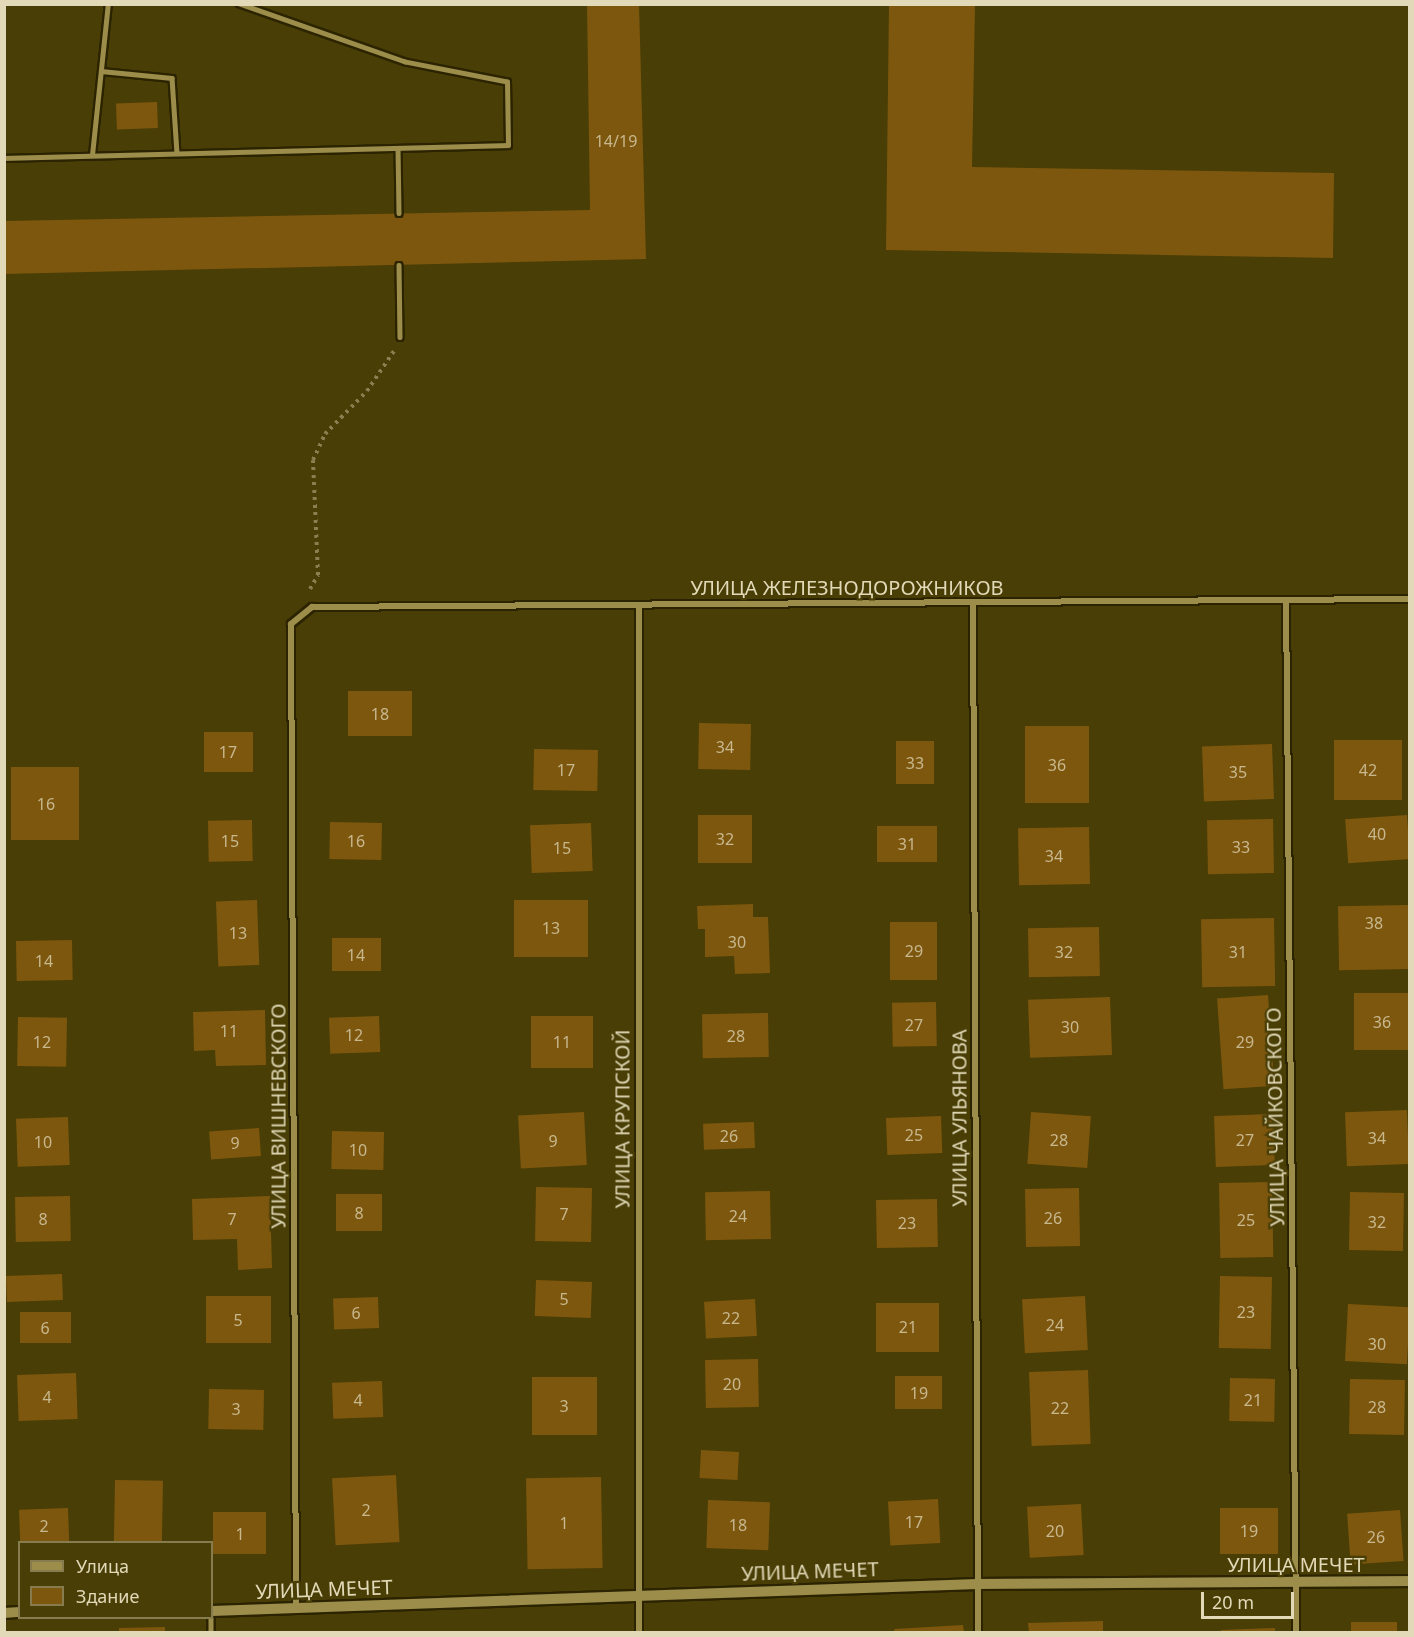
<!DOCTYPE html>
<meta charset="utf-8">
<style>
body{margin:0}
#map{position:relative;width:1414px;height:1637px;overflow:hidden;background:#493e05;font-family:"Noto Sans",sans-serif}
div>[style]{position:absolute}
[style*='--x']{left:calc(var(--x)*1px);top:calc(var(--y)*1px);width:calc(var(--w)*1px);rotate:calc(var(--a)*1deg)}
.building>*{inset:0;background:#7e570f;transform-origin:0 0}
.path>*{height:4px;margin-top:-2px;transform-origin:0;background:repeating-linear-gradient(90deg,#897f50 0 3px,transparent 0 7.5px)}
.roads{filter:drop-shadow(2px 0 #2c2400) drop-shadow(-2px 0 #2c2400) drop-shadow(0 2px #2c2400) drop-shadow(0 -2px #2c2400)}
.service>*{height:4.5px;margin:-2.25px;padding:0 2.25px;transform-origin:2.25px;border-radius:2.25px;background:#9c8d4a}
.minor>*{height:6px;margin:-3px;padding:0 3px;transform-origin:3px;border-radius:3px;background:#9c8d4a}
.tertiary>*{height:10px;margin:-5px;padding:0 5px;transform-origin:5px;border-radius:5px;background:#9c8d4a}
span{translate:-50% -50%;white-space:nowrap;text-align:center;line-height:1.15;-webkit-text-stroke:4.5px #493e05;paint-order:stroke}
.number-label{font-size:16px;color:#c8b88e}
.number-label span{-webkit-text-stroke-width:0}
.street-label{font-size:20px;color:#e1d9b8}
.frame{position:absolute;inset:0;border:6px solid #e1d9b8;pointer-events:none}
.legend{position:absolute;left:18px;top:1541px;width:195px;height:78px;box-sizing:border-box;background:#493e05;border:2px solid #867c4d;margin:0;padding:8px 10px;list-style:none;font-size:18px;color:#e1d9b8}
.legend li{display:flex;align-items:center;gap:12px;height:30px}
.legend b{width:30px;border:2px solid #867c4d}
.scale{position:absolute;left:1201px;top:1592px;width:93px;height:27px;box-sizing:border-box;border:3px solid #e1d9b8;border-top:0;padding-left:8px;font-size:18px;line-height:21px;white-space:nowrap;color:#e1d9b8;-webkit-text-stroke:4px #493e05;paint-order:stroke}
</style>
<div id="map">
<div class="building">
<div style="clip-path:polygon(587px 4px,639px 4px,646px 259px,4px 274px,4px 221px,590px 210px)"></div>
<div style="clip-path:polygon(889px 5px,975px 5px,972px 167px,1334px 173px,1333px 258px,886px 250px)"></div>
<div style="left:157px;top:102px;width:26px;height:41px;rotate:88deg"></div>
<div style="left:348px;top:691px;width:64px;height:45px"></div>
<div style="left:699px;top:723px;width:52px;height:46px;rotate:1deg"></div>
<div style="left:1025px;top:726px;width:64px;height:77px"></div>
<div style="left:204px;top:732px;width:49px;height:40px"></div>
<div style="left:1334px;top:740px;width:68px;height:60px"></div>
<div style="left:934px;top:741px;width:43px;height:38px;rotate:90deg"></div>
<div style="left:1272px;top:744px;width:55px;height:70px;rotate:88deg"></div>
<div style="left:534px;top:749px;width:64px;height:41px;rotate:1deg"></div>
<div style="left:11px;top:767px;width:68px;height:73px"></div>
<div style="left:698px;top:815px;width:54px;height:48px"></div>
<div style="left:1407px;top:815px;width:44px;height:62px;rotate:86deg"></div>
<div style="left:1273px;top:819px;width:54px;height:66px;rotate:89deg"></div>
<div style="left:252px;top:820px;width:41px;height:44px;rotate:89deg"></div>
<div style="left:330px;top:822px;width:52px;height:37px;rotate:1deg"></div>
<div style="left:591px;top:823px;width:48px;height:61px;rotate:88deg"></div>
<div style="left:877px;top:826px;width:60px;height:36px"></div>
<div style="left:1089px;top:827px;width:57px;height:71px;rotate:89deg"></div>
<div style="left:257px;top:900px;width:65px;height:41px;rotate:88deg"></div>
<div style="left:514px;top:900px;width:74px;height:57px"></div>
<div style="clip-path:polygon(753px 904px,753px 917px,768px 917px,770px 973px,735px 974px,734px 956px,705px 957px,705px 929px,698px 929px,697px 906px)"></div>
<div style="left:1409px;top:905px;width:64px;height:71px;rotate:89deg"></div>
<div style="left:1274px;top:918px;width:68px;height:73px;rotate:89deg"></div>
<div style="left:937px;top:922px;width:58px;height:47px;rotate:90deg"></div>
<div style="left:1099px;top:927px;width:49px;height:71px;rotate:89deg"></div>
<div style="left:332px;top:938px;width:49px;height:33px"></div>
<div style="left:72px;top:940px;width:40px;height:56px;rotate:89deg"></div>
<div style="left:1410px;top:993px;width:57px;height:56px;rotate:90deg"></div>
<div style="left:1268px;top:995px;width:91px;height:51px;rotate:86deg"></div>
<div style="left:1110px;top:997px;width:58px;height:82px;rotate:88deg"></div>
<div style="left:936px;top:1002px;width:44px;height:44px;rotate:89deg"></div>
<div style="clip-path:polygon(265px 1010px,266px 1065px,216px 1066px,215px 1050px,194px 1051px,193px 1012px)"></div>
<div style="left:768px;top:1013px;width:44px;height:66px;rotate:89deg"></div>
<div style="left:379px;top:1016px;width:36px;height:50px;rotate:88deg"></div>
<div style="left:531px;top:1016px;width:62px;height:52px"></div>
<div style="left:18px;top:1017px;width:49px;height:49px;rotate:1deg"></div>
<div style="left:1407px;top:1110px;width:54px;height:62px;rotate:88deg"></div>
<div style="left:584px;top:1112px;width:53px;height:66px;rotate:87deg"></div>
<div style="left:1031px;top:1112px;width:60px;height:52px;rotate:4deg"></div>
<div style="left:1273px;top:1114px;width:51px;height:59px;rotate:88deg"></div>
<div style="left:941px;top:1116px;width:37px;height:55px;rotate:88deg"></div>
<div style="left:68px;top:1117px;width:48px;height:52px;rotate:88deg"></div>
<div style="left:754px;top:1122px;width:26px;height:51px;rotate:88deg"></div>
<div style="left:259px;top:1128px;width:28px;height:50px;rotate:86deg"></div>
<div style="left:332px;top:1131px;width:52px;height:38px;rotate:1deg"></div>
<div style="left:1272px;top:1182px;width:75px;height:53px;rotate:89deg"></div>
<div style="left:536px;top:1187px;width:56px;height:54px;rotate:1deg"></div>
<div style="left:1079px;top:1188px;width:58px;height:54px;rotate:89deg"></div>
<div style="left:770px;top:1191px;width:48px;height:65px;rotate:89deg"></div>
<div style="left:1350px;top:1192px;width:54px;height:58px;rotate:1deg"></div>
<div style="left:336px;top:1194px;width:46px;height:37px"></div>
<div style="left:70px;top:1196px;width:45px;height:55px;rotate:89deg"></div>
<div style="clip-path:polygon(270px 1196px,272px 1268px,238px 1270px,237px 1239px,193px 1240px,192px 1199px)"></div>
<div style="left:937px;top:1199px;width:48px;height:61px;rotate:89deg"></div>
<div style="left:62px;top:1274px;width:26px;height:56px;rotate:88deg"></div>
<div style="left:1220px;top:1276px;width:52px;height:72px;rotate:1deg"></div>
<div style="left:536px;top:1280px;width:56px;height:36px;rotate:2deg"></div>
<div style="left:206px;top:1296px;width:65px;height:47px"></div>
<div style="left:1085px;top:1296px;width:54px;height:63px;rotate:87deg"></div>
<div style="left:378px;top:1297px;width:31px;height:45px;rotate:88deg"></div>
<div style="left:755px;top:1299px;width:37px;height:51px;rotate:87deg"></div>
<div style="left:876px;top:1303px;width:63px;height:49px"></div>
<div style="left:1348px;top:1304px;width:62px;height:57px;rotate:3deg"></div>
<div style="left:20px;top:1312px;width:51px;height:31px"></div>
<div style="left:758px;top:1359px;width:48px;height:53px;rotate:89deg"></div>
<div style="left:1088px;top:1370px;width:74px;height:59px;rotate:88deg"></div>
<div style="left:76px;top:1373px;width:46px;height:59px;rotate:88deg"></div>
<div style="left:942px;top:1376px;width:33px;height:47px;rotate:90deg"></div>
<div style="left:532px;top:1377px;width:65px;height:58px"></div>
<div style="left:1230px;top:1378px;width:45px;height:43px;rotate:1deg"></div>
<div style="left:1350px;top:1379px;width:55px;height:55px;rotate:1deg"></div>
<div style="left:382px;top:1381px;width:36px;height:50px;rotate:88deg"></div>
<div style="left:209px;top:1389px;width:55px;height:40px;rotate:1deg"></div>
<div style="left:701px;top:1450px;width:38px;height:28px;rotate:3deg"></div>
<div style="left:396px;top:1475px;width:67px;height:64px;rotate:87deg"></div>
<div style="left:601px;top:1477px;width:91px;height:75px;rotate:89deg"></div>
<div style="left:115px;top:1480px;width:48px;height:62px;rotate:1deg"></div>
<div style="left:938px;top:1499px;width:44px;height:50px;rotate:87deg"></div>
<div style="left:708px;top:1500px;width:62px;height:48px;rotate:2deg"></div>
<div style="left:1081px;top:1504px;width:51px;height:54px;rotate:87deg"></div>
<div style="left:68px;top:1508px;width:34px;height:49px;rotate:88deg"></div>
<div style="left:1220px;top:1508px;width:58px;height:46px"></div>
<div style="left:1400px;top:1510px;width:51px;height:53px;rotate:86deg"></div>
<div style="left:266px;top:1512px;width:42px;height:53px;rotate:90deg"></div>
<div style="clip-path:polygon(1103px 1621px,1103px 1632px,1029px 1632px,1028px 1623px)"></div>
<div style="left:1397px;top:1622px;width:10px;height:46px;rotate:90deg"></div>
<div style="clip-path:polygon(963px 1625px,964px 1632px,895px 1632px,894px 1629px)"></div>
<div style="clip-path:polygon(165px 1627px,165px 1632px,119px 1632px,119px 1628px)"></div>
<div style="clip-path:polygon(1275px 1628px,1275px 1632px,1221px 1632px,1221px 1630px)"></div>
</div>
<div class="path">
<div style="--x:310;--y:589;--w:16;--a:-60"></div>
<div style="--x:318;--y:575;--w:115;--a:-92.5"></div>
<div style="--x:313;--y:460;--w:29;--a:-65"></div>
<div style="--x:325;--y:434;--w:60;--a:-45.7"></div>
<div style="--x:367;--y:391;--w:48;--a:-56"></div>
</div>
<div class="roads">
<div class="service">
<div style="--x:101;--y:71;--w:71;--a:5.6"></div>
<div style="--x:172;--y:78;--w:75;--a:86.2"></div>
<div style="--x:398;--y:148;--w:65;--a:89.1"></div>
<div style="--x:92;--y:155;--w:152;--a:-84"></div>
<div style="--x:4;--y:158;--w:504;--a:-1.48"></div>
<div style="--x:508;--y:145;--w:63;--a:-90.9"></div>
<div style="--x:507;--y:82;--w:104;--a:-168.9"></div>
<div style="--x:405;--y:62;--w:176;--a:-160.7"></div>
<div style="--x:399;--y:265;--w:72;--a:89.2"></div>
<div style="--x:211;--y:1618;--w:14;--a:90"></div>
</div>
<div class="minor">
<div style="--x:1286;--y:600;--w:1032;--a:89.44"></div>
<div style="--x:973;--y:602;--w:1030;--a:89.72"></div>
<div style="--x:296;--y:1608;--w:984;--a:-90.29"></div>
<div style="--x:291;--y:624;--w:27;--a:-39"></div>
<div style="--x:312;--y:607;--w:1098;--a:-0.42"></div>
<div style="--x:639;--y:1632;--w:1027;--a:-90"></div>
</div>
<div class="tertiary">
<div style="--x:212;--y:1611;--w:766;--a:-2.02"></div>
<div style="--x:978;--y:1584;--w:432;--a:-0.4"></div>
<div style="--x:4;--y:1613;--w:16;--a:-4"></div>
</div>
</div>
<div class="number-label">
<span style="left:616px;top:141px">14/19</span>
<span style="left:380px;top:714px">18</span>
<span style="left:725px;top:747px">34</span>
<span style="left:228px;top:752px">17</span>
<span style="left:915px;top:763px">33</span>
<span style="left:1057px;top:765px">36</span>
<span style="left:566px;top:770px">17</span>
<span style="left:1368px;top:770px">42</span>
<span style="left:1238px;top:772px">35</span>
<span style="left:46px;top:804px">16</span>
<span style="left:1377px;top:834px">40</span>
<span style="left:725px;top:839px">32</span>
<span style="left:230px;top:841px">15</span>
<span style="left:356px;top:841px">16</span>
<span style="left:907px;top:844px">31</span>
<span style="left:1241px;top:847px">33</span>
<span style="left:562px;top:848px">15</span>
<span style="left:1054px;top:856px">34</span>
<span style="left:1374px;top:923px">38</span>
<span style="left:551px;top:928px">13</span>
<span style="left:238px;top:933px">13</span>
<span style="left:737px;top:942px">30</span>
<span style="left:914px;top:951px">29</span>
<span style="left:1064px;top:952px">32</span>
<span style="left:1238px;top:952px">31</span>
<span style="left:356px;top:955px">14</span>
<span style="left:44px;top:961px">14</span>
<span style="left:1382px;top:1022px">36</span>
<span style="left:914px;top:1025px">27</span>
<span style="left:1070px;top:1027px">30</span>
<span style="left:229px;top:1031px">11</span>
<span style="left:354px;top:1035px">12</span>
<span style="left:736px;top:1036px">28</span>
<span style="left:42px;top:1042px">12</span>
<span style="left:562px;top:1042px">11</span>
<span style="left:1245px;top:1042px">29</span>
<span style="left:914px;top:1135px">25</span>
<span style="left:729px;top:1136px">26</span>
<span style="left:1377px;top:1138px">34</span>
<span style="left:1059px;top:1140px">28</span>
<span style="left:1245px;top:1140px">27</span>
<span style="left:553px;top:1141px">9</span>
<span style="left:43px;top:1142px">10</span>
<span style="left:235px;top:1143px">9</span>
<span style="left:358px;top:1150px">10</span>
<span style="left:359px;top:1213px">8</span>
<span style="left:564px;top:1214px">7</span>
<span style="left:738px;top:1216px">24</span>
<span style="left:1053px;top:1218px">26</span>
<span style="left:43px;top:1219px">8</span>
<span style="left:232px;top:1219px">7</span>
<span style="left:1246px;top:1220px">25</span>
<span style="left:1377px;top:1222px">32</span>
<span style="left:907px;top:1223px">23</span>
<span style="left:564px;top:1299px">5</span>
<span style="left:1246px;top:1312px">23</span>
<span style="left:356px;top:1313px">6</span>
<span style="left:731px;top:1318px">22</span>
<span style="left:238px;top:1320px">5</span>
<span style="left:1055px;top:1325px">24</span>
<span style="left:908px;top:1327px">21</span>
<span style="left:45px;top:1328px">6</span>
<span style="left:1377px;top:1344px">30</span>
<span style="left:732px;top:1384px">20</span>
<span style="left:919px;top:1393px">19</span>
<span style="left:47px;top:1397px">4</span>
<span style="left:358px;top:1400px">4</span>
<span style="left:1253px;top:1400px">21</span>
<span style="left:564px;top:1406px">3</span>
<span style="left:1377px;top:1407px">28</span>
<span style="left:1060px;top:1408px">22</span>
<span style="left:236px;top:1409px">3</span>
<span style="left:366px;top:1510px">2</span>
<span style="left:914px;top:1522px">17</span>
<span style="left:564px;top:1523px">1</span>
<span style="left:738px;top:1525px">18</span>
<span style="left:44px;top:1526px">2</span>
<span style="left:1055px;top:1531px">20</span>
<span style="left:1249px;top:1531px">19</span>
<span style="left:240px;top:1534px">1</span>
<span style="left:1376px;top:1537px">26</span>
</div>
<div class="street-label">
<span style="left:847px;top:587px">УЛИЦА ЖЕЛЕЗНОДОРОЖНИКОВ</span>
<span style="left:278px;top:1116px;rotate:-90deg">УЛИЦА ВИШНЕВСКОГО</span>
<span style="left:1275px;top:1117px;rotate:-91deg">УЛИЦА ЧАЙКОВСКОГО</span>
<span style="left:959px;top:1118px;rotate:-90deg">УЛИЦА УЛЬЯНОВА</span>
<span style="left:622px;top:1119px;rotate:-90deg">УЛИЦА КРУПСКОЙ</span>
<span style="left:1296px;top:1564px">УЛИЦА МЕЧЕТ</span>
<span style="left:810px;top:1571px;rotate:-2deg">УЛИЦА МЕЧЕТ</span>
<span style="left:324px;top:1589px;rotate:-2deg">УЛИЦА МЕЧЕТ</span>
</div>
<div class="frame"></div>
<ul class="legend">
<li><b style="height:8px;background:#9c8d4a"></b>Улица</li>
<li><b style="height:16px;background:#7e570f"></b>Здание</li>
</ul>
<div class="scale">20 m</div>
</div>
